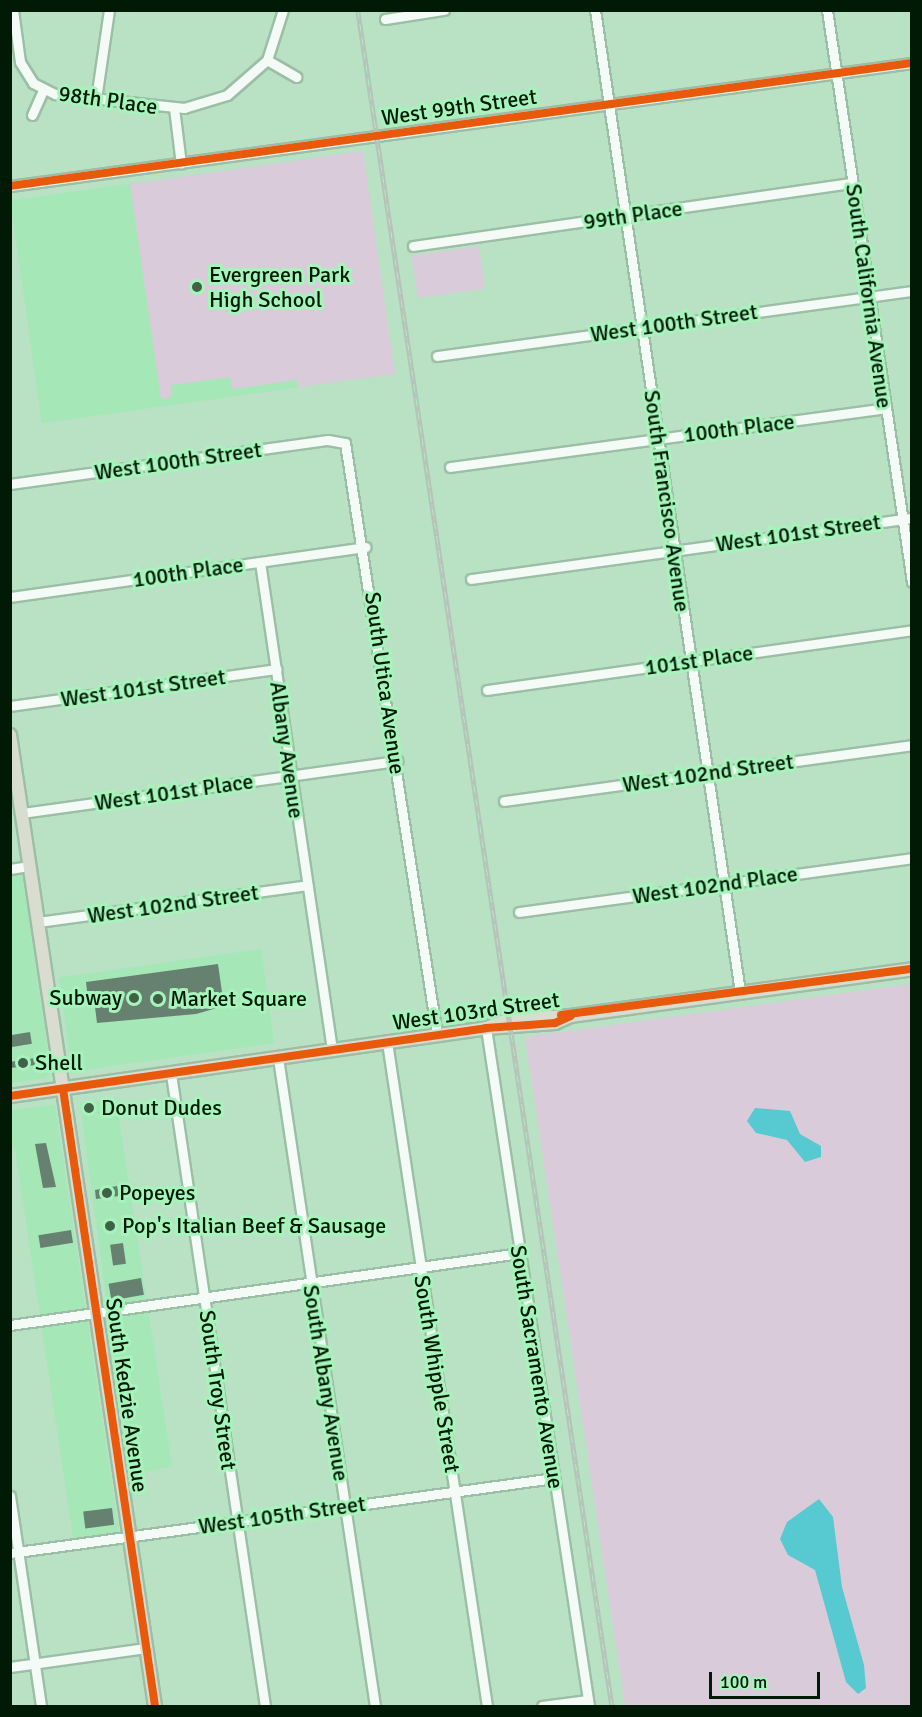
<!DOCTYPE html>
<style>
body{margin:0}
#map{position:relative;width:922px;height:1717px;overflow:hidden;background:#b8e2c3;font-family:Signika,sans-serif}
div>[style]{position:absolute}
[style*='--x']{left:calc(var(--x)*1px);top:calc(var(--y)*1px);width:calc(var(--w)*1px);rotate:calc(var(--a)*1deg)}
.built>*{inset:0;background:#a5e7b7;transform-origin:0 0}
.green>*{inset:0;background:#dacbda;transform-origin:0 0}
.water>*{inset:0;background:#56c9d1}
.building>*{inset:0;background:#678171;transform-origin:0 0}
.round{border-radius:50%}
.roads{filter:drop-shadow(2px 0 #9dbea6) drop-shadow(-2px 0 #9dbea6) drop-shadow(0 2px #9dbea6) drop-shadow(0 -2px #9dbea6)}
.minor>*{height:9px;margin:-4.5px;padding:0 4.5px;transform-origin:4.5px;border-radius:4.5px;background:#f4fbf6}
.major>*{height:12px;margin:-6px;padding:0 6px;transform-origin:6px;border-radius:6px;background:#d9ddcf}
.rail>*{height:4.5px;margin-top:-2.25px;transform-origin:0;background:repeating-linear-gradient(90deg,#a6f4bb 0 7px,#b6c2ba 0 14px);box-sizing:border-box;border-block:2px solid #b6c2ba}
.cycleway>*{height:8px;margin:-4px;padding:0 4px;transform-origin:4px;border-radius:4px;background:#e8590c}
.dots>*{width:16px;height:16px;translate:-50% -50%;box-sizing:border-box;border:3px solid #a6f4bb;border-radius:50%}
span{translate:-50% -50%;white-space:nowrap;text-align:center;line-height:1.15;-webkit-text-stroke:6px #a6f4bb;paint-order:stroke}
.street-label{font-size:22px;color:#001a06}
.poi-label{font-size:22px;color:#001a06}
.left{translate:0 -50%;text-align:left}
.right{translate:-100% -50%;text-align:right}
.frame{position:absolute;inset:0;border:12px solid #001a06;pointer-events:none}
.scale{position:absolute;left:709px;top:1672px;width:111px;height:27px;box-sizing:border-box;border:3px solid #001a06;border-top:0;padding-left:8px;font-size:18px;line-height:21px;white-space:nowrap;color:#001a06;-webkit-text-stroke:4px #a6f4bb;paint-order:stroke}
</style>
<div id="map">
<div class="built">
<div style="left:363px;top:151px;width:225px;height:356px;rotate:82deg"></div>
<div style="clip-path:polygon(20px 860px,51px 1071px,46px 1078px,11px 1083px,10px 862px)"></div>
<div style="left:261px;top:949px;width:95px;height:204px;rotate:82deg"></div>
<div style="clip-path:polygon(116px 1099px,172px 1467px,130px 1474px,80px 1104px)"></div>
<div style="clip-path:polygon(55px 1105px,120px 1538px,74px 1544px,15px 1148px,11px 1148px,10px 1110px)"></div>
</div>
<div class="green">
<div style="clip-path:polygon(363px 151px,395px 374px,298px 387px,297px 380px,232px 389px,230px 377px,171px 385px,172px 397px,161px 399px,130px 184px)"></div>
<div style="left:479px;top:246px;width:43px;height:68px;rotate:82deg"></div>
<div style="clip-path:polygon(911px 984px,911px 1706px,625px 1706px,525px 1037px)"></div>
</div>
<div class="water">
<div style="clip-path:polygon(755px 1108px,790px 1111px,800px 1134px,821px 1146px,821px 1157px,805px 1162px,787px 1140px,756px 1133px,747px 1121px)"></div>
<div style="clip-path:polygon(819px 1499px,833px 1517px,842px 1587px,864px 1665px,866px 1688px,858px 1694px,846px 1682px,815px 1570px,788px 1555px,780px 1539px,787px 1522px)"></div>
</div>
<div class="building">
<div style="clip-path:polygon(218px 964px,224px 1006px,196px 1014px,97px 1023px,93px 991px,87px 991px,86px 982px)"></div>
<div style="left:30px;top:1032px;width:12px;height:20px;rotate:81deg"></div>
<div style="clip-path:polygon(35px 1058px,36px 1065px,10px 1068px,10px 1062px)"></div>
<div style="clip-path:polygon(46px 1143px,56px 1187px,43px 1188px,35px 1144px)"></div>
<div style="clip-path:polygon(117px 1186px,119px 1196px,96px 1199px,95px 1190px)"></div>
<div class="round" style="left:103px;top:1219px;width:14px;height:14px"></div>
<div style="left:71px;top:1230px;width:13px;height:33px;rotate:81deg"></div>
<div style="left:123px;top:1243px;width:21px;height:13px;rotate:82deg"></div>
<div style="left:141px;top:1278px;width:17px;height:33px;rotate:80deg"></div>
<div style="left:112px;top:1508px;width:17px;height:29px;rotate:83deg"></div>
</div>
<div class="roads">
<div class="minor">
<div style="--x:13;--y:10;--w:52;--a:82.3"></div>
<div style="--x:20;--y:62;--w:25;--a:58"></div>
<div style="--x:33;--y:83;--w:25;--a:27"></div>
<div style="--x:55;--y:94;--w:130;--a:6.2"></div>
<div style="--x:184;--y:108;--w:45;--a:-16.8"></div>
<div style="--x:227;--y:95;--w:53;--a:-41.2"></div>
<div style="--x:267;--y:60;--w:34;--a:30"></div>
<div style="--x:595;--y:10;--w:993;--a:81.6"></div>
<div style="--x:827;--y:10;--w:578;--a:81.55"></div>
<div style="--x:385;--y:19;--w:60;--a:-8.7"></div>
<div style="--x:267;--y:60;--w:52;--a:-72.3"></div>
<div style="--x:96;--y:99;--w:90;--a:-81.7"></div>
<div style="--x:174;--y:108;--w:56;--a:82.9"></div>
<div style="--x:32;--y:115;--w:27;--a:-66"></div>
<div style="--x:10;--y:186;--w:910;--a:-7.77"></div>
<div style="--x:413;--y:246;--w:443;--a:-8.2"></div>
<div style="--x:437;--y:356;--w:479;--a:-7.8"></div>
<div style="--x:450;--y:467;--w:440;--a:-7.7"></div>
<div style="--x:10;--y:484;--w:321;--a:-7.9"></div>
<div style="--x:328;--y:440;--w:17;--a:10"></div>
<div style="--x:345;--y:443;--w:599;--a:81.17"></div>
<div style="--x:260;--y:562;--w:494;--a:81.6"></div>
<div style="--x:471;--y:579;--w:445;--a:-7.9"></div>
<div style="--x:10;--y:597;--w:359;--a:-8"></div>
<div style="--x:487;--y:690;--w:429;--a:-8"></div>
<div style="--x:10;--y:706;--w:269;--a:-7.9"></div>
<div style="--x:504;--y:801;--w:412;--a:-7.8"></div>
<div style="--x:22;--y:813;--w:379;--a:-7.9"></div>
<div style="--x:10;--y:869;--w:20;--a:-9"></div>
<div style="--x:519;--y:912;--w:397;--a:-7.8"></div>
<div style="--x:38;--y:922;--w:272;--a:-7.8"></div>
<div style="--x:486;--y:1028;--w:686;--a:81.36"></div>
<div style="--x:387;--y:1042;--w:671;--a:81.44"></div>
<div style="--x:278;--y:1058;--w:655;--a:81.49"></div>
<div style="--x:171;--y:1074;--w:639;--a:81.54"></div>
<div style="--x:10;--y:1325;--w:515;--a:-8.04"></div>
<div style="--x:10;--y:1496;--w:212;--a:81.6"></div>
<div style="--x:10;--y:1553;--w:549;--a:-7.85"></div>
<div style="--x:10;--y:1667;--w:137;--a:-8"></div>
<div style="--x:542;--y:1706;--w:46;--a:-7.4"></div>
</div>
<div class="major">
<div style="--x:10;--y:735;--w:982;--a:81.51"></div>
<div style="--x:486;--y:1028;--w:25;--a:-21"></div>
<div style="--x:509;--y:1019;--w:62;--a:-2.8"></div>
<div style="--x:571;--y:1016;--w:344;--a:-7.8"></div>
<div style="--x:10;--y:1096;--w:481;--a:-8.1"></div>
<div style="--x:486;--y:1028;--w:69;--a:-4.1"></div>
<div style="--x:555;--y:1023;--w:17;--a:-24"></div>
</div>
</div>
<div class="rail">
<div style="--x:358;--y:10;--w:1715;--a:81.48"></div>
</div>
<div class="cycleway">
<div style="--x:10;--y:186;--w:910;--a:-7.77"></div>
<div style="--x:561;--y:1015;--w:354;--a:-7.5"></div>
<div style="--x:63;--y:1089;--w:624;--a:81.52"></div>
<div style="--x:10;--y:1096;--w:481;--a:-8.1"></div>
<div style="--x:486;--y:1028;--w:69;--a:-4.1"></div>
<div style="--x:555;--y:1023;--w:17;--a:-24"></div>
</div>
<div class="dots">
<div style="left:197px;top:287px;background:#406048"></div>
<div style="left:134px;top:998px;background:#406048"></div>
<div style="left:158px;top:999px;background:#406048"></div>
<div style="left:23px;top:1063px;background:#406048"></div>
<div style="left:89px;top:1108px;background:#406048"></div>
<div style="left:107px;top:1193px;background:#406048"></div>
<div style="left:110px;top:1226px;background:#406048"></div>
</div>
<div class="street-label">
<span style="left:108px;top:100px;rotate:8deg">98th Place</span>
<span style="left:459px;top:107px;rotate:-8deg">West 99th Street</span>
<span style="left:633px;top:215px;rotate:-8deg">99th Place</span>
<span style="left:869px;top:296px;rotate:82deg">South California Avenue</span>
<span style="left:674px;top:323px;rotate:-8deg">West 100th Street</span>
<span style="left:739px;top:428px;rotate:-7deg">100th Place</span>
<span style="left:178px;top:461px;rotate:-8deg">West 100th Street</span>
<span style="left:667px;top:501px;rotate:82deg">South Francisco Avenue</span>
<span style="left:798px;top:533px;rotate:-8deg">West 101st Street</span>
<span style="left:188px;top:572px;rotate:-8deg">100th Place</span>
<span style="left:699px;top:660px;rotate:-8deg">101st Place</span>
<span style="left:385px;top:683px;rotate:82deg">South Utica Avenue</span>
<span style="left:143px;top:688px;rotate:-8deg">West 101st Street</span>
<span style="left:287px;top:750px;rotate:82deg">Albany Avenue</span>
<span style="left:708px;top:773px;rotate:-8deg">West 102nd Street</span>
<span style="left:174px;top:792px;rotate:-8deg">West 101st Place</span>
<span style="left:715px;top:885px;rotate:-8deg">West 102nd Place</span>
<span style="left:173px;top:904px;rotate:-8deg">West 102nd Street</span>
<span style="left:476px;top:1011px;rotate:-8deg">West 103rd Street</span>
<span style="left:537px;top:1367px;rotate:81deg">South Sacramento Avenue</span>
<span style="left:437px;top:1374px;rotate:81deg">South Whipple Street</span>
<span style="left:326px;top:1383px;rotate:81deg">South Albany Avenue</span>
<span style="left:218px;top:1390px;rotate:82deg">South Troy Street</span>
<span style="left:127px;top:1395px;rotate:82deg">South Kedzie Avenue</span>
<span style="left:282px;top:1515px;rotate:-8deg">West 105th Street</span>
</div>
<div class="poi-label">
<span class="left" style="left:209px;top:287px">Evergreen Park<br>High School</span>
<span class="right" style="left:122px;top:998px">Subway</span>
<span class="left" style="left:170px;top:999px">Market Square</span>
<span class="left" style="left:35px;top:1063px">Shell</span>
<span class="left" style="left:101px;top:1108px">Donut Dudes</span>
<span class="left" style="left:119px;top:1193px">Popeyes</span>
<span class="left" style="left:122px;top:1226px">Pop's Italian Beef &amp; Sausage</span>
</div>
<div class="frame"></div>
<div class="scale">100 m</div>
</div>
